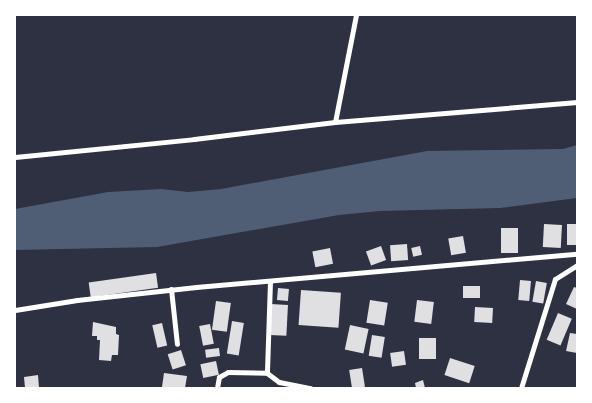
<!DOCTYPE html>
<style>
body{margin:0}
#map{position:relative;width:592px;height:403px;overflow:hidden;background:#2d3142;font-family:Ubuntu,sans-serif}
div>[style]{position:absolute}
[style*='--x']{left:calc(var(--x)*1px);top:calc(var(--y)*1px);width:calc(var(--w)*1px);rotate:calc(var(--a)*1deg)}
.water>*{inset:0;background:#4f5d75}
.building>*{inset:0;background:#e0e0e3;transform-origin:0 0}
.minor>*{height:5px;margin:-2.5px;padding:0 2.5px;transform-origin:2.5px;border-radius:2.5px;background:#fff}
span{translate:-50% -50%;white-space:nowrap;text-align:center;line-height:1.15;-webkit-text-stroke:5px #fff;paint-order:stroke}
.frame{position:absolute;inset:0;border:16px solid #fff;pointer-events:none}
</style>
<div id="map">
<div class="water">
<div style="clip-path:polygon(577px 145px,577px 198px,500px 208px,380px 211px,339px 215px,157px 247px,15px 250px,15px 209px,108px 192px,161px 189px,188px 192px,221px 189px,427px 151px,563px 149px)"></div>
</div>
<div class="building">
<div style="left:544px;top:224px;width:18px;height:23px;rotate:3deg"></div>
<div style="left:567px;top:224px;width:10px;height:21px"></div>
<div style="left:501px;top:228px;width:17px;height:25px"></div>
<div style="left:463px;top:236px;width:17px;height:15px;rotate:80deg"></div>
<div style="left:407px;top:244px;width:16px;height:17px;rotate:86deg"></div>
<div style="left:381px;top:246px;width:15px;height:16px;rotate:70deg"></div>
<div style="left:420px;top:246px;width:9px;height:9px;rotate:77deg"></div>
<div style="left:330px;top:248px;width:16px;height:18px;rotate:79deg"></div>
<div style="left:156px;top:273px;width:15px;height:68px;rotate:82deg"></div>
<div style="left:520px;top:280px;width:11px;height:20px;rotate:5deg"></div>
<div style="left:536px;top:281px;width:11px;height:21px;rotate:10deg"></div>
<div style="left:463px;top:286px;width:17px;height:12px"></div>
<div style="clip-path:polygon(574px 287px,577px 288px,577px 309px,566px 304px)"></div>
<div style="left:278px;top:288px;width:11px;height:12px;rotate:5deg"></div>
<div style="left:301px;top:290px;width:40px;height:35px;rotate:4deg"></div>
<div style="left:370px;top:300px;width:18px;height:23px;rotate:9deg"></div>
<div style="left:417px;top:300px;width:17px;height:22px;rotate:7deg"></div>
<div style="left:216px;top:301px;width:15px;height:29px;rotate:8deg"></div>
<div style="left:271px;top:304px;width:17px;height:31px;rotate:3deg"></div>
<div style="left:475px;top:307px;width:18px;height:15px;rotate:3deg"></div>
<div style="left:558px;top:313px;width:15px;height:29px;rotate:23deg"></div>
<div style="left:232px;top:321px;width:12px;height:33px;rotate:9deg"></div>
<div style="clip-path:polygon(93px 322px,116px 327px,116px 334px,119px 335px,118px 355px,112px 355px,111px 361px,99px 360px,100px 340px,97px 340px,97px 336px,92px 336px)"></div>
<div style="left:162px;top:323px;width:23px;height:10px;rotate:77deg"></div>
<div style="left:210px;top:324px;width:20px;height:11px;rotate:79deg"></div>
<div style="left:350px;top:325px;width:19px;height:25px;rotate:12deg"></div>
<div style="clip-path:polygon(570px 333px,577px 334px,577px 353px,566px 351px)"></div>
<div style="left:372px;top:335px;width:13px;height:21px;rotate:9deg"></div>
<div style="left:419px;top:338px;width:17px;height:21px"></div>
<div style="left:219px;top:348px;width:8px;height:14px;rotate:83deg"></div>
<div style="left:181px;top:350px;width:16px;height:14px;rotate:72deg"></div>
<div style="left:404px;top:351px;width:14px;height:14px;rotate:82deg"></div>
<div style="left:450px;top:358px;width:26px;height:18px;rotate:18deg"></div>
<div style="left:216px;top:361px;width:14px;height:16px;rotate:78deg"></div>
<div style="left:362px;top:368px;width:19px;height:13px;rotate:81deg"></div>
<div style="clip-path:polygon(164px 373px,187px 376px,185px 388px,162px 387px)"></div>
<div style="clip-path:polygon(38px 375px,39px 388px,25px 388px,24px 377px)"></div>
<div style="clip-path:polygon(423px 380px,425px 388px,416px 388px,415px 383px)"></div>
</div>
<div class="minor">
<div style="--x:335;--y:122;--w:109;--a:-78.9"></div>
<div style="--x:15;--y:157;--w:180;--a:-5.7"></div>
<div style="--x:194;--y:139;--w:142;--a:-6.9"></div>
<div style="--x:335;--y:122;--w:243;--a:-4.7"></div>
<div style="--x:270;--y:281;--w:92;--a:91.9"></div>
<div style="--x:267;--y:373;--w:15;--a:37"></div>
<div style="--x:279;--y:382;--w:32;--a:11"></div>
<div style="--x:171;--y:289;--w:55;--a:83.8"></div>
<div style="--x:15;--y:310;--w:63;--a:-9.2"></div>
<div style="--x:77;--y:300;--w:120;--a:-6.2"></div>
<div style="--x:196;--y:287;--w:382;--a:-5"></div>
<div style="--x:217;--y:388;--w:11;--a:-80"></div>
<div style="--x:219;--y:377;--w:10;--a:-29"></div>
<div style="--x:228;--y:372;--w:39;--a:1"></div>
<div style="--x:521;--y:388;--w:114;--a:-72.7"></div>
<div style="--x:555;--y:279;--w:26;--a:-32"></div>
</div>
<div class="frame"></div>
</div>
